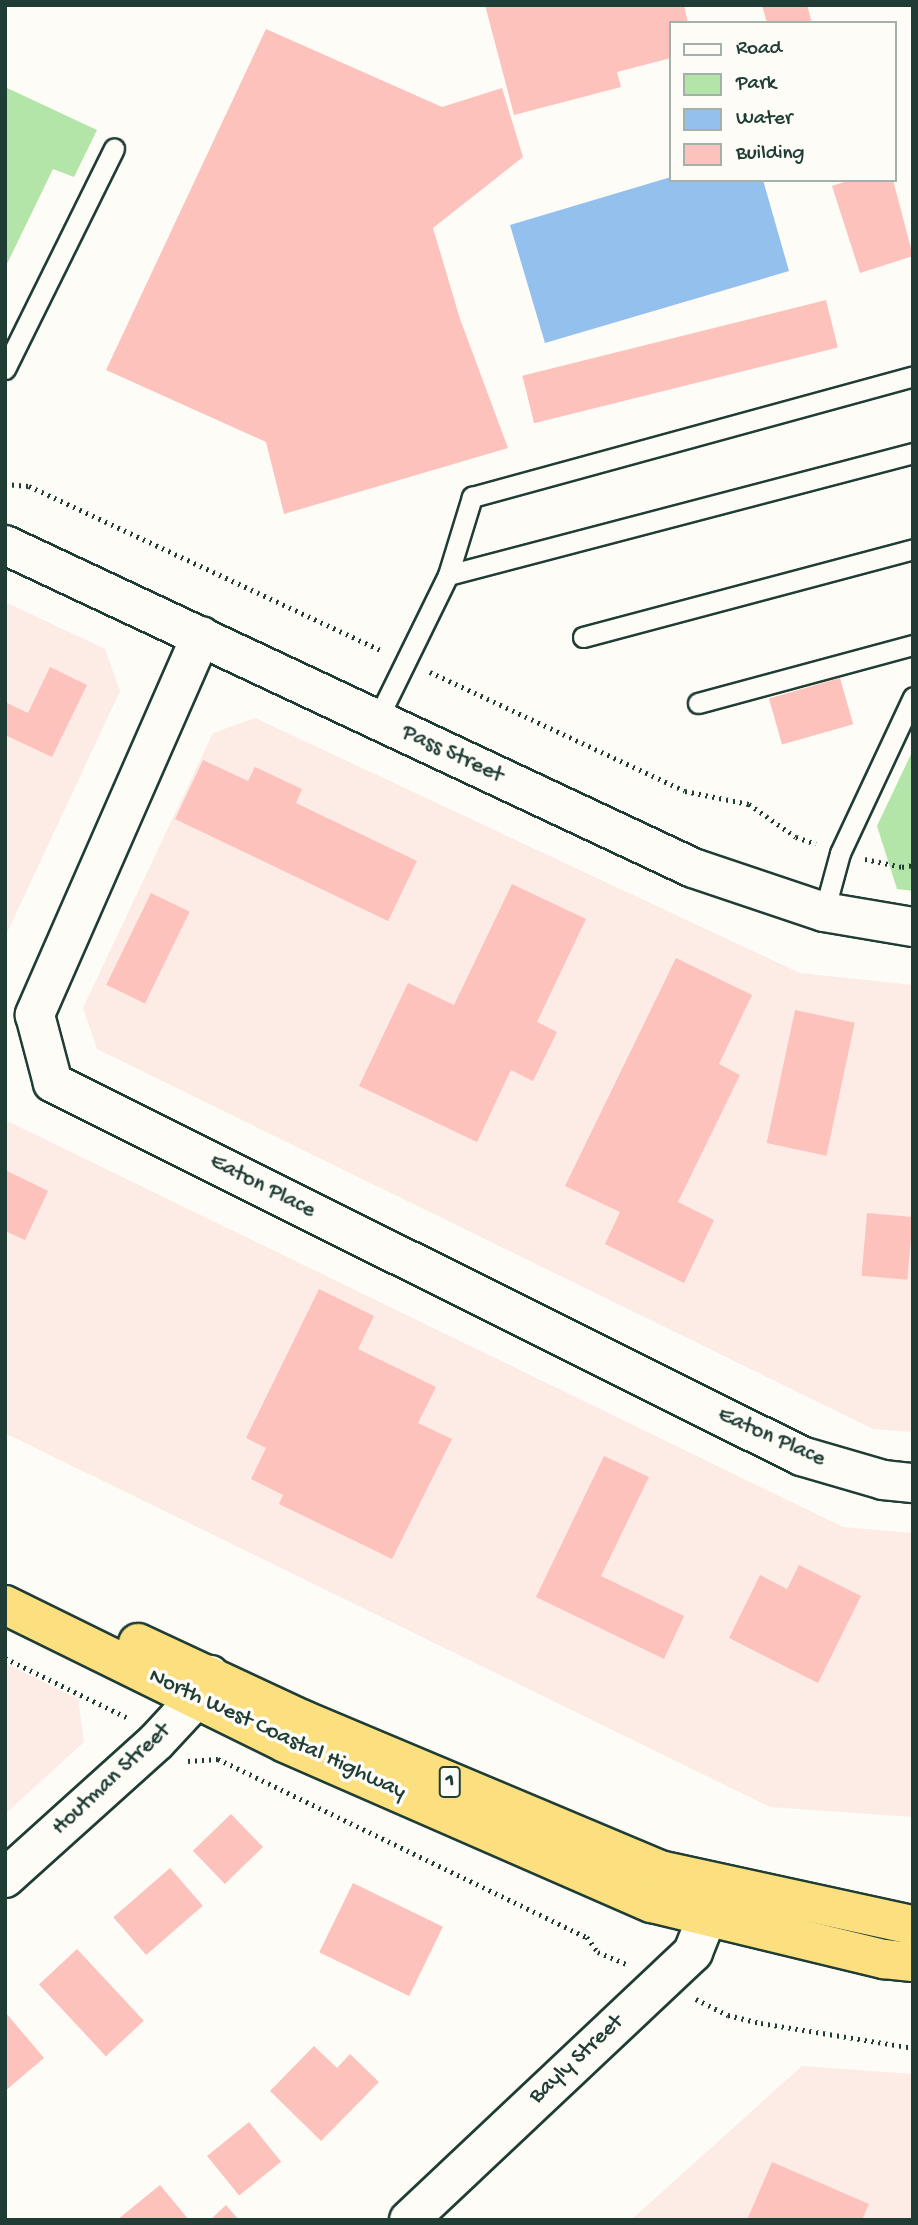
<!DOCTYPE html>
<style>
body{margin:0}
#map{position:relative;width:918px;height:2225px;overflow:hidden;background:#fdfcf7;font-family:"Gochi Hand",sans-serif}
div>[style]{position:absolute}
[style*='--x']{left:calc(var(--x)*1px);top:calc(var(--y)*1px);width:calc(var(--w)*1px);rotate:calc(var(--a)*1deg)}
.built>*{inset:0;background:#fdebe6}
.green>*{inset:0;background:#b2e5a7}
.water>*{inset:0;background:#93c0ed}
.building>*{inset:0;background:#fec2bd;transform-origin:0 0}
.path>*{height:4.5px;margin-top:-2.25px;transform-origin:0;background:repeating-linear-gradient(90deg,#1f3d34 0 2px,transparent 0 7px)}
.roads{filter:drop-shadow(2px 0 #1f3d34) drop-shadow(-2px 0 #1f3d34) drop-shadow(0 2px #1f3d34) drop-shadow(0 -2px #1f3d34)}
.service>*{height:19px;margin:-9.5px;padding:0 9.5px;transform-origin:9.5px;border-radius:9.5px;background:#fdfcf7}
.minor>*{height:38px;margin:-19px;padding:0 19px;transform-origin:19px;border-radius:19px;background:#fdfcf7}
.tertiary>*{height:38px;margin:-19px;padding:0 19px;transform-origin:19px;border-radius:19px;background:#fdfcf7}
.trunk>*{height:38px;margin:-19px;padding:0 19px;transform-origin:19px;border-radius:19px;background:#fce080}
span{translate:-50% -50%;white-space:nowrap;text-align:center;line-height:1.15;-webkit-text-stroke:7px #fdfcf7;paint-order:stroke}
.shield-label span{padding:2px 5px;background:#fdfcf7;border:2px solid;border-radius:5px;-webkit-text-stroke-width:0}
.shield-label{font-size:21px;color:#1f3d34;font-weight:700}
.street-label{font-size:23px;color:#1f3d34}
.frame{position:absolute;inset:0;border:7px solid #1f3d34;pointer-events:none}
.legend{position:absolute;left:669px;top:21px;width:228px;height:161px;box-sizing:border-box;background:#fdfcf7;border:2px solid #a4b0a9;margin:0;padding:9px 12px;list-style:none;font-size:21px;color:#1f3d34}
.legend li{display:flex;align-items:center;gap:14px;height:35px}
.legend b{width:35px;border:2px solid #a4b0a9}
</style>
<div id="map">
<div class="built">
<div style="clip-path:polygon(5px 602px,105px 649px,120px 691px,5px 937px)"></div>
<div style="clip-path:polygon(255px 718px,800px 973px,913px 985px,913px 1432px,873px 1429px,97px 1049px,83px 1008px,213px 733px)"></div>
<div style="clip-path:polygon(5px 1120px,843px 1527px,913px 1533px,913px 1817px,770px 1807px,5px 1433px)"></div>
<div style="clip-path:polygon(5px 1663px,78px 1699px,84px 1742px,5px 1814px)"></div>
<div style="clip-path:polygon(802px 2066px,913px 2074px,913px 2220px,631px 2220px)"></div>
</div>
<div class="green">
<div style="clip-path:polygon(5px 87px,97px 130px,74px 177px,53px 169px,5px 268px)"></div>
<div style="clip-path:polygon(913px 750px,913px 891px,897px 889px,877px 826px)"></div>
</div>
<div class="water">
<div style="clip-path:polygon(671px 177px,763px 180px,789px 271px,545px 343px,510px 225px)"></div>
</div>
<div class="building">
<div style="clip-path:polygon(485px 5px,684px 5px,688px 23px,671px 23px,671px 58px,617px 72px,621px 87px,514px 115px)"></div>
<div style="clip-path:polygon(762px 5px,807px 5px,812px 23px,767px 23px)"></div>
<div style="clip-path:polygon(266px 29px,442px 107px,502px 88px,523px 157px,433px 228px,460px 319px,508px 448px,284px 514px,266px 442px,106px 370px)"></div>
<div style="clip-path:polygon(850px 180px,893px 180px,913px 256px,860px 273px,832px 186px)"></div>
<div style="left:826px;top:300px;width:49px;height:313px;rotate:76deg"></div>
<div style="clip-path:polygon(50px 667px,87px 685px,52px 757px,5px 735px,5px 702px,28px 713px)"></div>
<div style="left:840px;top:678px;width:48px;height:74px;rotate:74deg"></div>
<div style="clip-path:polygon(203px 760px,248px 781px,255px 767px,302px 789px,296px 803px,417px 861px,388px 921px,175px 819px)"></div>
<div style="clip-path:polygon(512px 884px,586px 919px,537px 1022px,557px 1032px,533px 1081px,511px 1070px,477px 1142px,359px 1086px,408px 983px,454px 1005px)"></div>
<div style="left:151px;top:893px;width:43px;height:102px;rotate:26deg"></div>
<div style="clip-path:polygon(676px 958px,752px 995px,719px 1064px,740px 1075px,678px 1202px,714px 1220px,684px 1283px,605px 1244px,620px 1212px,565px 1186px)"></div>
<div style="left:795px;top:1010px;width:61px;height:136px;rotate:12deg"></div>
<div style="clip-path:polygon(5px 1170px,48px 1191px,25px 1240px,5px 1231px)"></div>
<div style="left:867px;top:1213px;width:46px;height:63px;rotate:5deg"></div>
<div style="clip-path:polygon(319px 1289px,374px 1316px,358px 1349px,436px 1387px,418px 1423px,452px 1439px,392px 1559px,279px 1504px,283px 1495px,251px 1479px,266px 1448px,246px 1438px)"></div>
<div style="clip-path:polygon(604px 1456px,649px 1477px,601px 1576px,684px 1616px,664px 1659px,536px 1597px)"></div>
<div style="clip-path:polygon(799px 1565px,861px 1596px,818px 1683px,729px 1638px,760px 1575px,787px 1589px)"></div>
<div style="left:231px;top:1814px;width:46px;height:53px;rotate:46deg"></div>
<div style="left:170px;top:1868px;width:50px;height:75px;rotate:49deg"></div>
<div style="left:353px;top:1883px;width:100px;height:77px;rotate:26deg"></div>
<div style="left:77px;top:1949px;width:98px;height:52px;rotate:47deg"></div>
<div style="clip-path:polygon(5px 2012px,44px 2058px,5px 2091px)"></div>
<div style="clip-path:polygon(314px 2046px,337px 2068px,350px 2054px,379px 2082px,321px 2141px,270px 2091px)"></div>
<div style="left:249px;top:2122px;width:51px;height:54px;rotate:51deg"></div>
<div style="clip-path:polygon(772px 2162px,869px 2204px,862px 2220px,747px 2220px)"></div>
<div style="clip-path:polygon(160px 2185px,189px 2220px,117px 2220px)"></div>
<div style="clip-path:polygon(226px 2205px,239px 2220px,210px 2220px)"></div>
</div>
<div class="path">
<div style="--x:5;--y:484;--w:24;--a:5"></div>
<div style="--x:29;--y:486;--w:388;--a:25"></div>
<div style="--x:430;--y:672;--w:281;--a:25"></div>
<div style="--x:685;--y:791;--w:65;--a:11.5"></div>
<div style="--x:749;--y:804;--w:57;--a:35.1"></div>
<div style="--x:796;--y:837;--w:21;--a:19"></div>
<div style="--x:865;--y:859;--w:38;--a:12"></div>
<div style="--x:902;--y:867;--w:11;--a:-10"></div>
<div style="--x:5;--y:1658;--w:137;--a:26"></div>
<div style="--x:188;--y:1761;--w:30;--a:-4"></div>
<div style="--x:218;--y:1759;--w:410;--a:25.8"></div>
<div style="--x:587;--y:1937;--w:19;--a:54"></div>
<div style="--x:598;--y:1952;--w:30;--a:23"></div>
<div style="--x:696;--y:1999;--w:36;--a:27"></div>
<div style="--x:728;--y:2015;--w:34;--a:14"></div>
<div style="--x:761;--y:2023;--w:154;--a:9.3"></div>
</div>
<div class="roads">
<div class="service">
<div style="--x:5;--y:369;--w:246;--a:-63.7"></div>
<div style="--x:448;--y:575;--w:481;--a:-14.7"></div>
<div style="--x:583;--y:637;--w:342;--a:-14.9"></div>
<div style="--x:698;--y:703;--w:223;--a:-15.1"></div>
<div style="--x:377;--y:720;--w:161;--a:-63.9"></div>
<div style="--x:448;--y:575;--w:82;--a:-72.9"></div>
<div style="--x:472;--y:497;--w:457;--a:-15.3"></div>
<div style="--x:824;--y:912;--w:61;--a:-74.8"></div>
<div style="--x:840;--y:853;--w:172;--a:-64.9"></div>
</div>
<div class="minor">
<div style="--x:201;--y:636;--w:414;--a:113.7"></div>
<div style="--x:35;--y:1015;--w:70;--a:75.2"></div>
<div style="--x:53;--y:1083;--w:836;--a:26.5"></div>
<div style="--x:801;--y:1456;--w:85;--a:16.3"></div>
<div style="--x:883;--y:1480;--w:30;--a:6"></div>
<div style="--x:5;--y:1878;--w:203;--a:-42"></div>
<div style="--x:156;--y:1742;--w:59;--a:-47.1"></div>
<div style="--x:196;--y:1699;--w:28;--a:-60"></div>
<div style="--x:409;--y:2220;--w:390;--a:-43.3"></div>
<div style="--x:693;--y:1952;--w:70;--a:-68.2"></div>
</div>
<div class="tertiary">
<div style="--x:5;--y:545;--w:760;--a:25.15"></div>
<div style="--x:693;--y:868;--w:138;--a:18.6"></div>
<div style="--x:824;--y:912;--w:90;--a:9.6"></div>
</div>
<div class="trunk">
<div style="--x:5;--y:1605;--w:312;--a:26.2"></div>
<div style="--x:285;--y:1743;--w:400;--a:23.6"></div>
<div style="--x:652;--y:1903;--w:239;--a:13.6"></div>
<div style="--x:884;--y:1959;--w:29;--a:6"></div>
<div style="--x:138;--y:1643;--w:182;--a:25"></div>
<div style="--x:303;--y:1720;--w:387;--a:22.8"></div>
<div style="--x:660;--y:1870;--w:259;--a:12.3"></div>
</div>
</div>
<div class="shield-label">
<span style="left:450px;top:1782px">1</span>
</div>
<div class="street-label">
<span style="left:452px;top:755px;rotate:25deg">Pass Street</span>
<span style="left:262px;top:1187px;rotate:27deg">Eaton Place</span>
<span style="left:771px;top:1438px;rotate:24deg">Eaton Place</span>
<span style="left:277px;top:1735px;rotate:25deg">North West Coastal Highway</span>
<span style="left:112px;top:1780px;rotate:-43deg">Houtman Street</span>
<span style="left:577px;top:2060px;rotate:-43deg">Bayly Street</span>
</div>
<div class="frame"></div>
<ul class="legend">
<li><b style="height:9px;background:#fdfcf7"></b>Road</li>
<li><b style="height:19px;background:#b2e5a7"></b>Park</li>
<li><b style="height:19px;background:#93c0ed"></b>Water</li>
<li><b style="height:19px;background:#fec2bd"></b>Building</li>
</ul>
</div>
